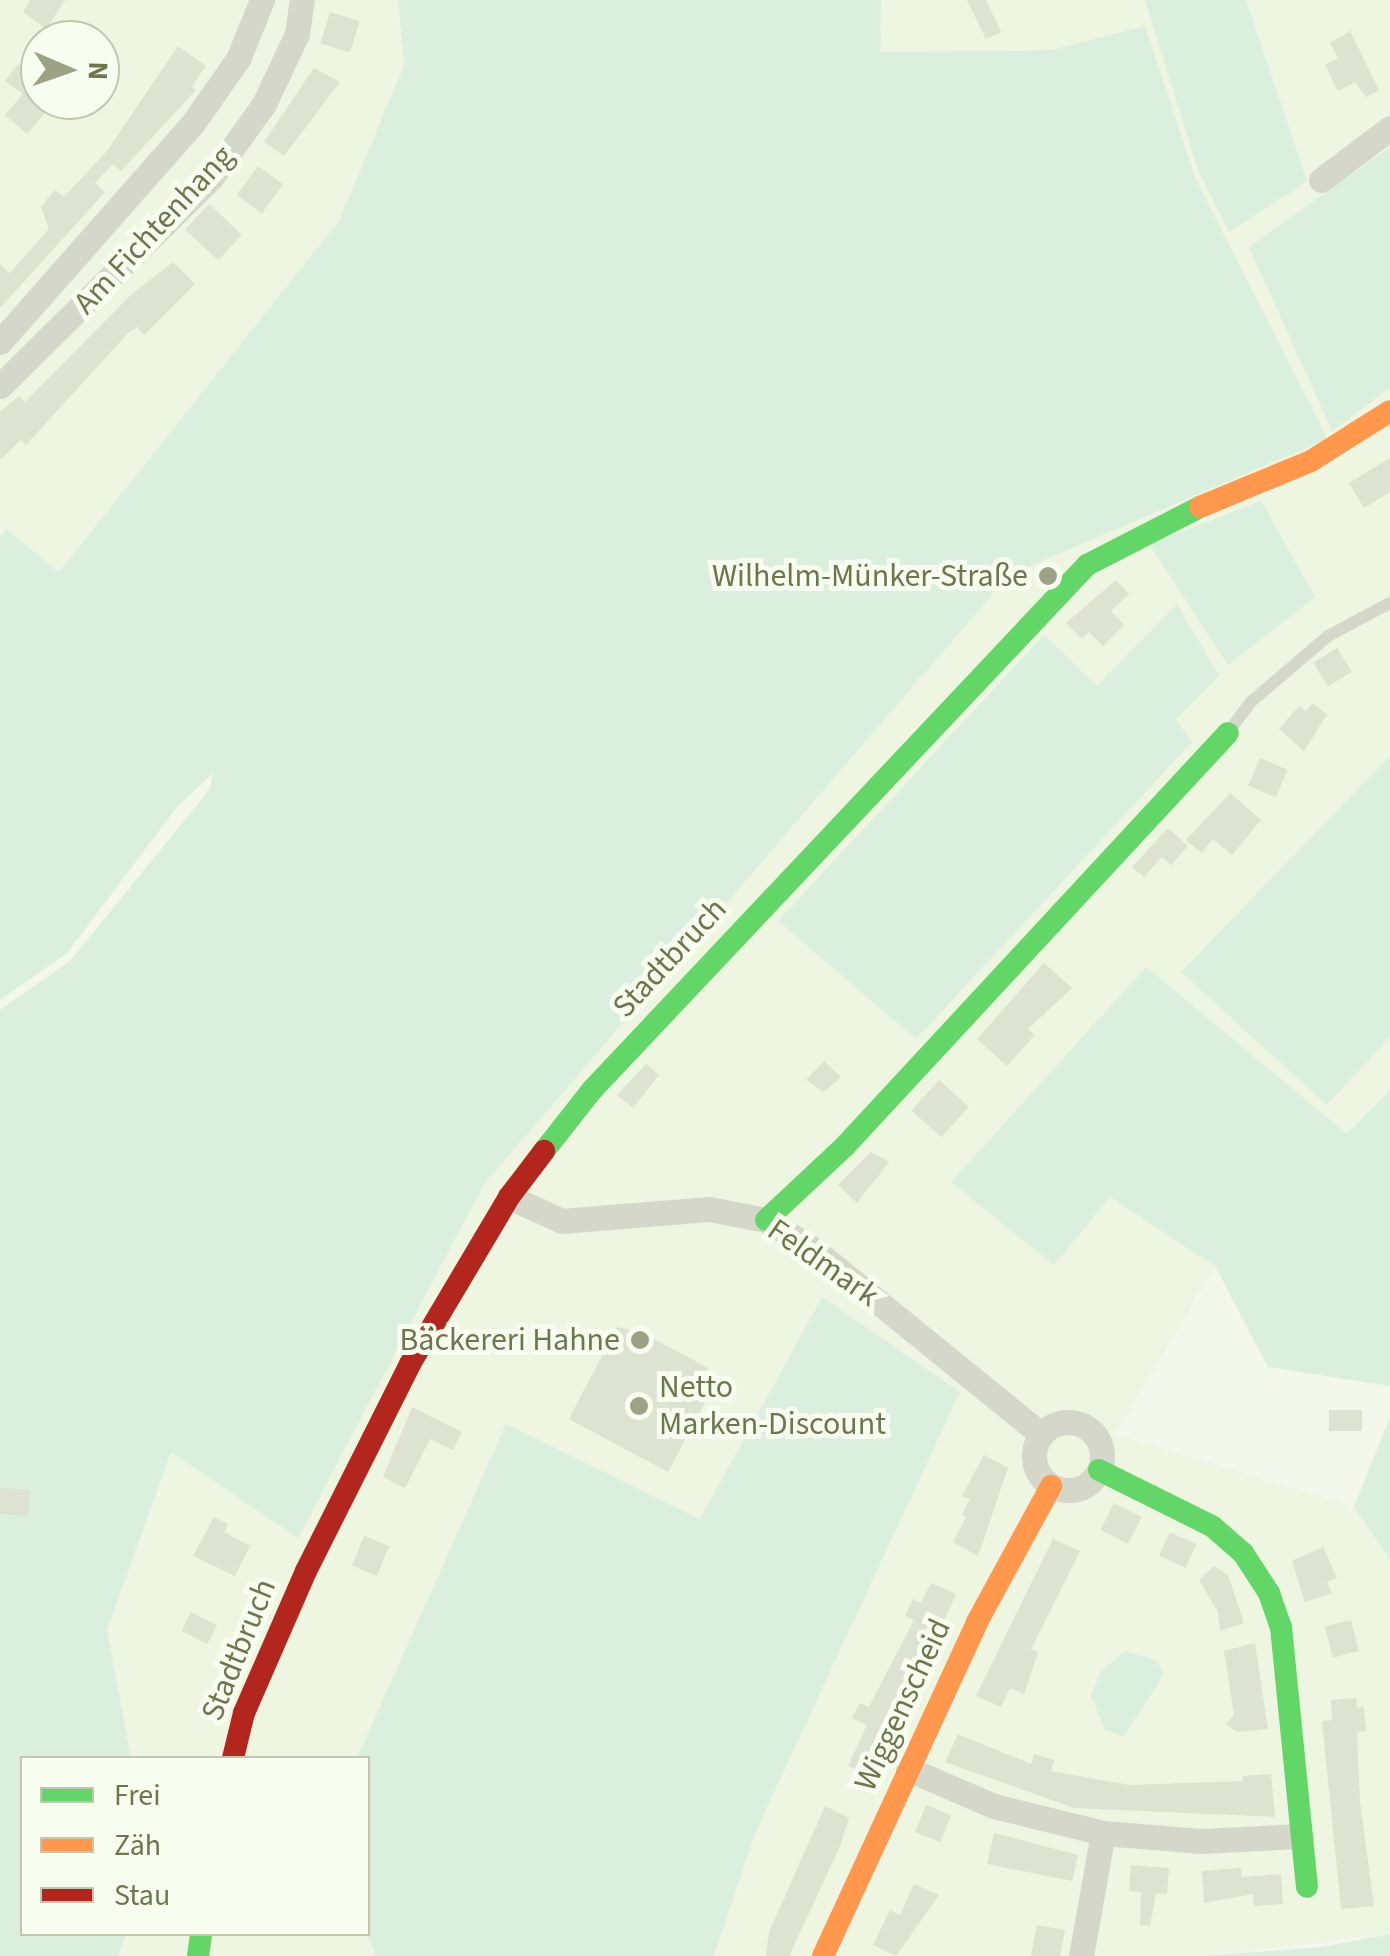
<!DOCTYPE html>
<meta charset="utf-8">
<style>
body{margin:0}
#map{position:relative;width:1390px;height:1956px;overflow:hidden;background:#f3f7ec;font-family:"Source Sans 3",sans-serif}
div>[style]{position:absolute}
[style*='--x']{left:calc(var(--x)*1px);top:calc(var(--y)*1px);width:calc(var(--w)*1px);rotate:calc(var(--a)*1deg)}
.residential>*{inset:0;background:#eef5e0}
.green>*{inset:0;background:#dbefdf}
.building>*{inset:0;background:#dde2d1;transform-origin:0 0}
.lane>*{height:12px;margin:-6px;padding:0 6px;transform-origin:6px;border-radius:6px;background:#d5d7cb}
.street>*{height:25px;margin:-12.5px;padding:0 12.5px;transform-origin:12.5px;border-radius:12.5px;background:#d5d7cb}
.street>.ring{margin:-12.5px;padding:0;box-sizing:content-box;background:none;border:25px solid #d5d7cb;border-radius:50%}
.fast>*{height:22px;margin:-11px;padding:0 11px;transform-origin:11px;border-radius:11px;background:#63d668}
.slow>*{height:22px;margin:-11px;padding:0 11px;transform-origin:11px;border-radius:11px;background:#ff974d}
.jam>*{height:22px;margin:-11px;padding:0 11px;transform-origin:11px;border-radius:11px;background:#b3261e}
.dots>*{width:28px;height:28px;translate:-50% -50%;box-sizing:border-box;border:5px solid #f8feef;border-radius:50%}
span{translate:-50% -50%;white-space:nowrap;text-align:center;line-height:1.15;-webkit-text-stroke:10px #f8feef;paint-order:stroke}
.street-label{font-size:32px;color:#6f754d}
.poi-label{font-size:32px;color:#6f754d}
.right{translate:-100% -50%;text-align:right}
.left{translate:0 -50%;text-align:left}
.legend{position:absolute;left:20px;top:1756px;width:350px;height:180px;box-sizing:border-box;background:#f8feef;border:2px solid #c1c7ae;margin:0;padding:12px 18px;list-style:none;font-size:30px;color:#6f754d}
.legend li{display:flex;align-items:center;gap:20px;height:50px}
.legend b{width:50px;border:2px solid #c1c7ae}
.north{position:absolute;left:20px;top:20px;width:100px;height:100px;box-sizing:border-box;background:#f8feef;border:2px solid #c1c7ae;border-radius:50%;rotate:92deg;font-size:28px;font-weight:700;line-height:40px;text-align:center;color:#6f754d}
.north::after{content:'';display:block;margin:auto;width:35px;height:45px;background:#9da285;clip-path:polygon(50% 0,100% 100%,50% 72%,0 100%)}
</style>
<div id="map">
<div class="residential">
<div style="clip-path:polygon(evenodd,0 0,398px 0,404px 65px,339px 221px,58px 573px,6px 530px,0 538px,0 0,40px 40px,100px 40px,100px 100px,40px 100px,40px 40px)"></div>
<div style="clip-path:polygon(881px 0,1390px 0,1390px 1090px,1347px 1134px,1146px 967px,1110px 1197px,1215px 1266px,1115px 1434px,1354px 1507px,1390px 1560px,1390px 1934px,1200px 1956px,714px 1956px,756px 1831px,822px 1297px,700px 1519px,506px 1424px,357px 1758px,131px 1758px,107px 1631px,171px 1452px,298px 1537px,484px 1184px,1009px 575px,1326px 439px,1195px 177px,1145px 27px,1052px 50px,879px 52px)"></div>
<div style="clip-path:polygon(126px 1934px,367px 1934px,379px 1950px,376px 1956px,118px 1956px)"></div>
</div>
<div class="green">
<div style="clip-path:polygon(398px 0,881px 0,880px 52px,1052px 50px,1145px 26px,1195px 177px,1327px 439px,1009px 575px,484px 1184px,298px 1538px,171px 1452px,107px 1630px,131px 1758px,22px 1758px,22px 1934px,126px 1934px,118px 1956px,0 1956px,0 1010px,70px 961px,210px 789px,212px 774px,177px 807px,67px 953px,0 1000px,0 538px,6px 529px,59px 572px,339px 221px,404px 65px)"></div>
<div style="clip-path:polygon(1145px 0,1246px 0,1307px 181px,1229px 232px,1198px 170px)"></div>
<div style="clip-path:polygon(1390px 147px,1390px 388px,1332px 431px,1249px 247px)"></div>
<div style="clip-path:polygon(1261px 501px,1315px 597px,1228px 665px,1149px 544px)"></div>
<div style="clip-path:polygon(1177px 604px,1219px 676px,1176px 719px,1192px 742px,916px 1039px,778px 921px,1044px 635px,1097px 686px)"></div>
<div style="clip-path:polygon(1390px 756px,1390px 1037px,1327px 1105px,1181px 972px)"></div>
<div style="clip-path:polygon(1146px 967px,1347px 1134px,1390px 1090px,1390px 1386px,1268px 1367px,1215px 1266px,1110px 1197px,1054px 1265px,951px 1182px)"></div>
<div style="clip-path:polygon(822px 1297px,960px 1392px,756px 1831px,714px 1956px,376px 1956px,367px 1934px,368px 1758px,357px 1758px,506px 1424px,700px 1519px)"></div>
<div style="clip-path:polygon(1390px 1417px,1390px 1560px,1354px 1507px)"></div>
<div style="clip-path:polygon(1126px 1651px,1156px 1660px,1164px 1674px,1124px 1736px,1105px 1730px,1091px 1696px,1101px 1671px)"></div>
<div style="clip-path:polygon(1390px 1934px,1390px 1956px,1200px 1956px,1322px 1947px)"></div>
</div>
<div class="building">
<div style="clip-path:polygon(30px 0,65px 0,46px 29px,23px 12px)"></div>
<div style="clip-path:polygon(967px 0,986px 0,1001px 32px,986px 39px)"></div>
<div style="left:330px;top:12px;width:31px;height:33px;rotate:17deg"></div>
<div style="clip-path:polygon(1350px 31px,1379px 90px,1366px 97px,1355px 82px,1338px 91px,1325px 65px,1338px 58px,1330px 43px)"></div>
<div style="clip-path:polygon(178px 46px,206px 66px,192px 86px,196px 90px,121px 171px,113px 164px,95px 183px,105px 192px,0 308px,0 264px,10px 273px,49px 229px,41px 207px,55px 190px,64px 197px,107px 151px)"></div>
<div style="clip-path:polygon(40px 53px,40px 101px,49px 108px,27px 134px,5px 115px,23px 94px,5px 81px,18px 64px,27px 71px)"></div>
<div style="clip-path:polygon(314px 68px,340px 82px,284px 156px,264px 142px)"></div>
<div style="left:258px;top:166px;width:31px;height:36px;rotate:36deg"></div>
<div style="left:209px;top:204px;width:45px;height:35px;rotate:43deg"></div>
<div style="clip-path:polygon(173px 262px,195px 284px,144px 335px,137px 327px,128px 333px,26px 445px,21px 440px,0 460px,0 412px,19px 396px,25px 402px,133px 293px)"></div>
<div style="clip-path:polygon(1390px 458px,1390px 492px,1364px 508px,1349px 483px)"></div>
<div style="clip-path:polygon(1116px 580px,1129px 594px,1111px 611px,1124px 625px,1103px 646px,1089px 632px,1082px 639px,1066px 623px)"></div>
<div style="left:1337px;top:648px;width:28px;height:28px;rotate:58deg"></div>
<div style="clip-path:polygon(1313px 703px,1327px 715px,1304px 751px,1279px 729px,1299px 706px,1306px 711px)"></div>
<div style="left:1260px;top:758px;width:30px;height:30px;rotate:23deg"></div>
<div style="clip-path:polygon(1230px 793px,1261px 820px,1232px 855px,1213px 839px,1202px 853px,1186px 840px)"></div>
<div style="clip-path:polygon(1168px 828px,1188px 846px,1171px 865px,1162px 857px,1144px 877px,1132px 867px)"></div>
<div style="clip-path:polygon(1044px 963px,1072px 988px,1028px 1029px,1035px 1035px,1007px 1066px,977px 1039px)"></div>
<div style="clip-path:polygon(824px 1061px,841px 1077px,824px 1092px,806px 1080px)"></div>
<div style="clip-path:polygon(646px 1064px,659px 1075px,633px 1108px,617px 1095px)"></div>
<div style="left:939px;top:1080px;width:40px;height:41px;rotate:42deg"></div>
<div style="clip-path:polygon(871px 1152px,889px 1162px,857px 1203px,838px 1185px)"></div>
<div style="clip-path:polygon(617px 1327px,641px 1332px,708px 1368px,698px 1387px,710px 1393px,668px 1472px,569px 1419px)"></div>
<div style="clip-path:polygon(412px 1407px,462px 1432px,453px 1450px,430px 1439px,405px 1488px,383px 1477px)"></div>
<div style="left:1329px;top:1410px;width:33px;height:21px"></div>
<div style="clip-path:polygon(984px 1455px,1008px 1468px,978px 1556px,953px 1542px,966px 1517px,962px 1515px,970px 1499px,962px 1496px)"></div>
<div style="left:0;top:1488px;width:30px;height:26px;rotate:4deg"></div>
<div style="left:1114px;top:1503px;width:31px;height:30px;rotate:27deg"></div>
<div style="clip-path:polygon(214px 1517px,228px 1524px,224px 1532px,250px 1546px,235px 1576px,193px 1556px)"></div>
<div style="left:1170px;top:1532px;width:29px;height:26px;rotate:25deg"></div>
<div style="left:364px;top:1536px;width:27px;height:32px;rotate:22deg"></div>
<div style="clip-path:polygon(1053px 1539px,1080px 1551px,1031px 1649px,1038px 1652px,1024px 1694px,1010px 1688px,1001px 1707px,976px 1696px)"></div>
<div style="clip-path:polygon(1323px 1547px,1337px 1578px,1327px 1582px,1332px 1593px,1305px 1602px,1292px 1561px)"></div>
<div style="clip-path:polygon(1214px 1566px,1228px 1575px,1244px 1623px,1220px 1631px,1218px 1612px,1199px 1580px)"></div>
<div style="clip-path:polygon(931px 1583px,956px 1594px,934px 1643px,939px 1645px,887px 1745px,895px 1749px,880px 1781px,848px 1766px,867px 1725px,852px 1718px,860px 1703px,869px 1707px,914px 1620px,905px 1616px,913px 1599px,921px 1603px)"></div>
<div style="left:191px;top:1612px;width:29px;height:21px;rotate:27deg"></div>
<div style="left:1351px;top:1620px;width:32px;height:27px;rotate:76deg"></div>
<div style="clip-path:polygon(1255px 1643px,1268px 1729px,1237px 1732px,1226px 1724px,1234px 1715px,1224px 1651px)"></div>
<div style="clip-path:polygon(1356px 1698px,1357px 1708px,1364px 1707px,1366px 1731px,1357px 1732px,1360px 1802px,1374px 1906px,1341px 1909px,1322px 1721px,1332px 1720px,1331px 1700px)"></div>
<div style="clip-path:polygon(958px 1734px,1031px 1764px,1034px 1754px,1054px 1760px,1051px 1771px,1130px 1785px,1243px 1781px,1243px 1776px,1271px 1774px,1275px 1817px,1074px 1808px,945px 1762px)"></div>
<div style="left:926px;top:1805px;width:27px;height:29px;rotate:22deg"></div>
<div style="clip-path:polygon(825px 1806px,849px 1818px,840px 1846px,789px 1956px,766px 1956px,769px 1932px)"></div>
<div style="clip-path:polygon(994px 1833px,1078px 1855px,1072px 1881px,987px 1864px)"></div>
<div style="clip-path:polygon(1131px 1865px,1169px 1868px,1167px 1894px,1156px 1893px,1150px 1926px,1140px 1925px,1141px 1892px,1129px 1891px)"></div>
<div style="clip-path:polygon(1241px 1868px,1242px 1877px,1281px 1874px,1283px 1904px,1254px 1906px,1253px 1894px,1204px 1903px,1202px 1871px)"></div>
<div style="clip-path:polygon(914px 1884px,939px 1895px,896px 1956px,873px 1945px,890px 1910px,900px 1915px)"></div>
<div style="clip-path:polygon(1037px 1925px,1065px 1930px,1060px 1956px,1031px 1956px)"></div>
</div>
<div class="lane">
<div style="--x:1229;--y:731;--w:38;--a:-53"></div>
<div style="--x:1252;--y:701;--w:100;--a:-40.5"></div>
<div style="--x:1328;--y:636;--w:70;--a:-28"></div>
</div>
<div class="street">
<div style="--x:1321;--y:180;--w:86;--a:-37"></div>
<div style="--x:0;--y:342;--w:292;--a:-48.6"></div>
<div style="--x:193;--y:123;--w:78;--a:-54.9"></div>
<div style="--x:238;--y:59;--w:64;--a:-67.9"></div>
<div style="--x:0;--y:386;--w:296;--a:-44.6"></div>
<div style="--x:211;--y:178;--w:91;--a:-54.4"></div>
<div style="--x:264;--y:104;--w:77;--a:-64.8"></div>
<div style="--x:297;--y:34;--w:34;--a:-82"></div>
<div style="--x:509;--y:1197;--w:58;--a:24.4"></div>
<div style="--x:562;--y:1221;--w:147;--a:-4.7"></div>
<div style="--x:709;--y:1209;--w:58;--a:10.9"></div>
<div style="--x:766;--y:1220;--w:55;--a:31.7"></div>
<div style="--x:813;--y:1249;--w:294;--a:39.1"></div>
<div class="ring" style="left:1034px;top:1422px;width:43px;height:43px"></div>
<div style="--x:908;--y:1769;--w:94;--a:23.3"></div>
<div style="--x:994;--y:1806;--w:112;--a:13.9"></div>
<div style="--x:1103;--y:1833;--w:99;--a:4.6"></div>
<div style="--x:1202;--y:1841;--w:99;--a:-2.9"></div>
<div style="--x:1081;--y:1956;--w:125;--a:-79.9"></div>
</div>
<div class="fast">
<div style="--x:544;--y:1151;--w:78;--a:-51.8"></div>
<div style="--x:592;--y:1090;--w:722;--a:-46.68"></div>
<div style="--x:1087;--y:565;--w:127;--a:-27.2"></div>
<div style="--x:766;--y:1220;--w:108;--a:-43.1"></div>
<div style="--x:845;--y:1146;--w:563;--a:-47.16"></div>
<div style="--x:1099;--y:1470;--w:126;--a:26.4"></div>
<div style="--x:1212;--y:1526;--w:41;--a:41.1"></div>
<div style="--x:1243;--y:1553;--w:48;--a:57"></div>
<div style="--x:1269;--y:1593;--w:36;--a:71"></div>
<div style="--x:1281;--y:1627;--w:261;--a:84.3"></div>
<div style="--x:198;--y:1956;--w:22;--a:-82"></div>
</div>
<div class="slow">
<div style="--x:1200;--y:507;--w:120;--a:-22.5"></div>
<div style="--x:1311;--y:461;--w:93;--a:-32.3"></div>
<div style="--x:823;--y:1956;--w:368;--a:-65.2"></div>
<div style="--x:977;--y:1622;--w:155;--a:-61.4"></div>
</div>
<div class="jam">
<div style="--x:233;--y:1758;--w:46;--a:-76.3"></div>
<div style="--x:244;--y:1713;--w:155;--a:-66.4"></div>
<div style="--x:306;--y:1571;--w:232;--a:-63.3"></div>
<div style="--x:410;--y:1364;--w:194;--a:-59.3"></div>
<div style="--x:509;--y:1197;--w:58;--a:-52.7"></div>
</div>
<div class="dots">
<div style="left:1048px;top:576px;background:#9da285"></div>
<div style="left:640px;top:1340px;background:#9da285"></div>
<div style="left:639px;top:1406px;background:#9da285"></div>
</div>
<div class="street-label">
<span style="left:154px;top:230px;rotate:-47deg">Am Fichtenhang</span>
<span style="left:670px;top:958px;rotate:-47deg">Stadtbruch</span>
<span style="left:823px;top:1263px;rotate:35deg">Feldmark</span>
<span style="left:239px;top:1650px;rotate:-68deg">Stadtbruch</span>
<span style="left:903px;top:1705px;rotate:-65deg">Wiggenscheid</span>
</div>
<div class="poi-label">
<span class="right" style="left:1028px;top:576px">Wilhelm-Münker-Straße</span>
<span class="right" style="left:620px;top:1340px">Bäckereri Hahne</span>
<span class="left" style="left:659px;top:1406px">Netto<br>Marken-Discount</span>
</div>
<ul class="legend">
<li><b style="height:12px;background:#63d668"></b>Frei</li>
<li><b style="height:12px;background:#ff974d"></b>Zäh</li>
<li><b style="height:12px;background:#b3261e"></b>Stau</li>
</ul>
<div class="north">N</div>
</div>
